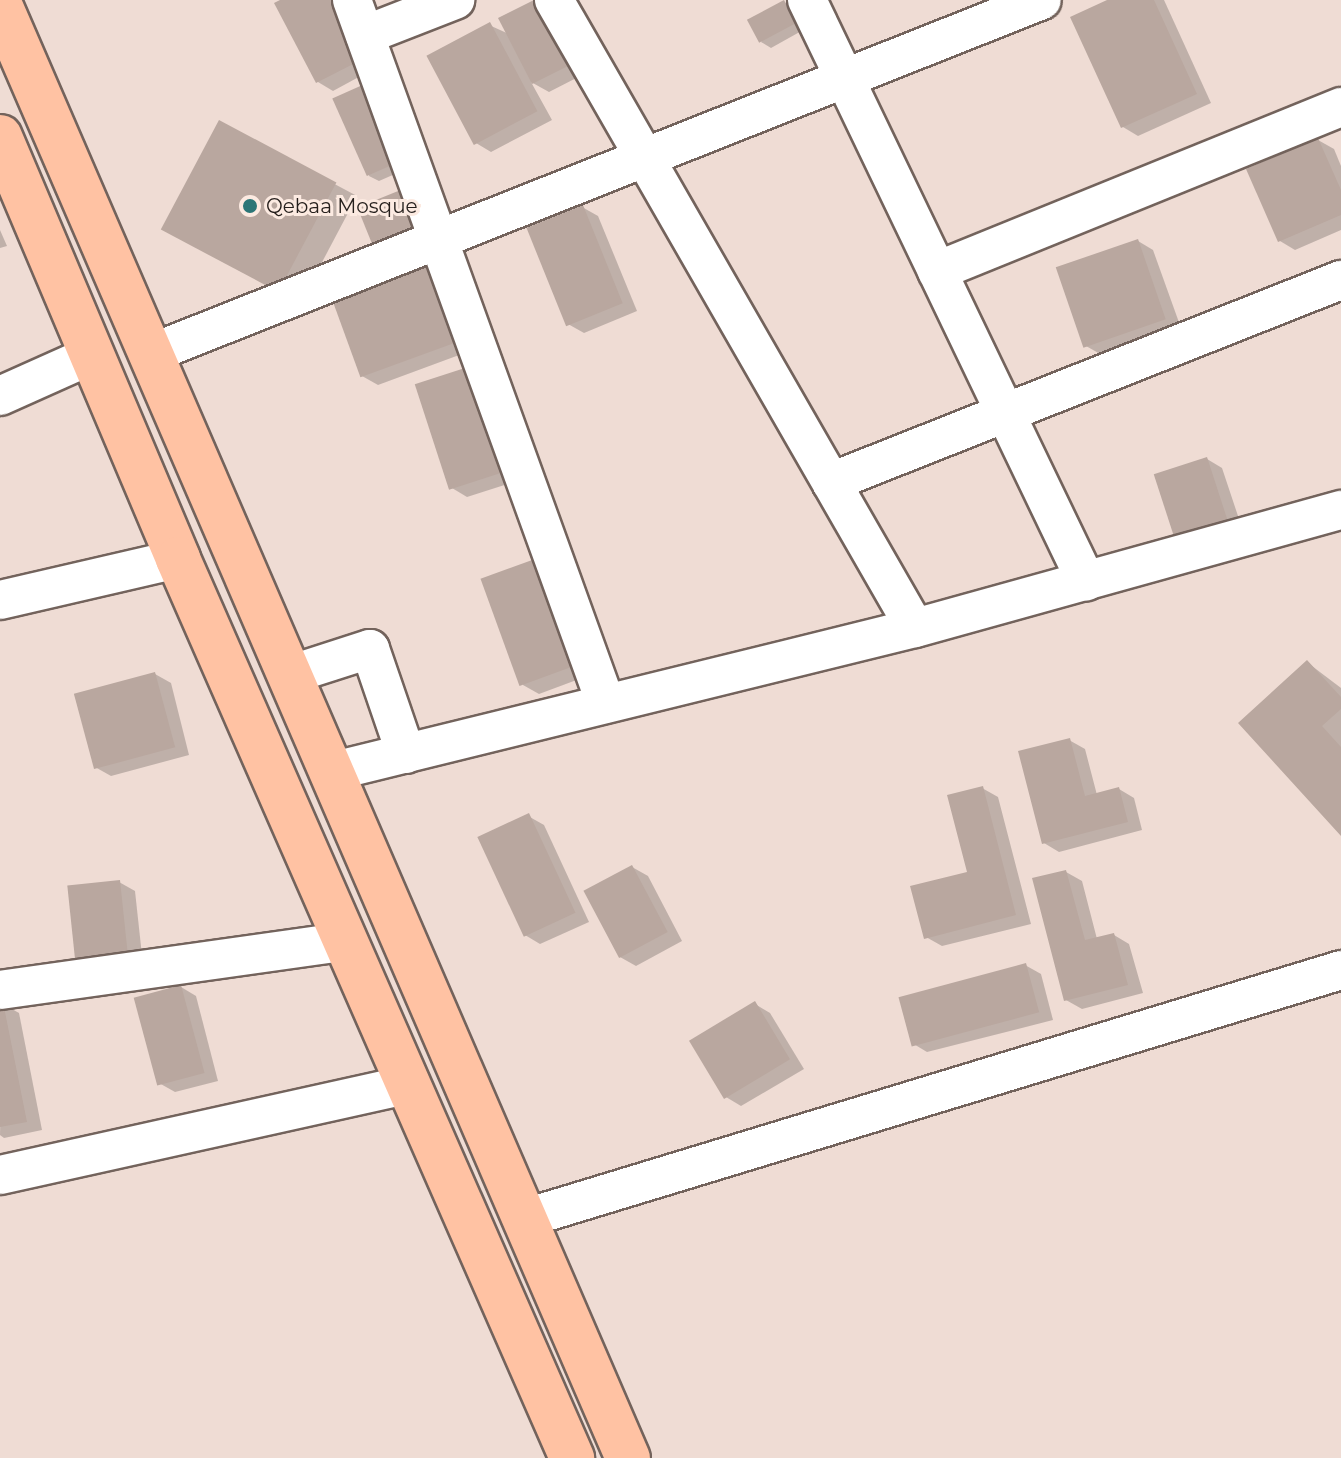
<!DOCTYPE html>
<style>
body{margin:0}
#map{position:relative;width:1341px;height:1458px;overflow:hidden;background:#efdcd4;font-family:Montserrat,sans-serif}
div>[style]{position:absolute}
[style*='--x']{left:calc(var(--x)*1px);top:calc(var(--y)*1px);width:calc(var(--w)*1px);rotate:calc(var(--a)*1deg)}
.shadow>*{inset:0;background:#0003}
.building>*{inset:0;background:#b9a79f;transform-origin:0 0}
.roads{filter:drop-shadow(2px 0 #73635c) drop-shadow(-2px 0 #73635c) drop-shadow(0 2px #73635c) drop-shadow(0 -2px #73635c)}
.minor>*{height:38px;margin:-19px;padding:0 19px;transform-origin:19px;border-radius:19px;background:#fff}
.major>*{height:44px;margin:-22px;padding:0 22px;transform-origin:22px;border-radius:22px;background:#ffc2a3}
.dots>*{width:22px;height:22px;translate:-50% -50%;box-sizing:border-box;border:4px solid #fceae1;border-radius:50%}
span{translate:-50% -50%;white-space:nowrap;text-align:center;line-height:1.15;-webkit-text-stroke:6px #fceae1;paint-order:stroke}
.poi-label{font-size:20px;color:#251f1c}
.left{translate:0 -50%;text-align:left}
</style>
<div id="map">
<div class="shadow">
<div style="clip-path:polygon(285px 0,379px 66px,333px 91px,318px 82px)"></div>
<div style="clip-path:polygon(1112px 0,1164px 0,1211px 103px,1138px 136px,1123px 127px)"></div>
<div style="clip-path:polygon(784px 2px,794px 8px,805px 29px,771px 48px,761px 42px)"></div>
<div style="clip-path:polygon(489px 25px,590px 71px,549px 92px,531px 82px,552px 120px,491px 152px,476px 143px)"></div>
<div style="clip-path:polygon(377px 91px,411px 167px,379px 181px,369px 176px)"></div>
<div style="clip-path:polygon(220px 123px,357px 196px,301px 302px,185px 241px)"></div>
<div style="clip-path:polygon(1318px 140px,1334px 149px,1341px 166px,1341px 230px,1295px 250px,1280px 241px)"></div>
<div style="clip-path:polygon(582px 207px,598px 216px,637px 311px,584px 333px,568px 324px)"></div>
<div style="clip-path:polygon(0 230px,7px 246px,0 248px)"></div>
<div style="clip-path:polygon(1138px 241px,1153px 250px,1181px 328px,1102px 355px,1086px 346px)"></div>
<div style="clip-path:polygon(426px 267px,442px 276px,470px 351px,378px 385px,362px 376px)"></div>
<div style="clip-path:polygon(418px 386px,517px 481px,467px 497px,452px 488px)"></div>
<div style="clip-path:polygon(1207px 459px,1222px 468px,1244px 534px,1156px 475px)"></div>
<div style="clip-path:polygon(534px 561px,590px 675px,539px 694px,523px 685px)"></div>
<div style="clip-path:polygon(1308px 663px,1341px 688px,1341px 833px)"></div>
<div style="clip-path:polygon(155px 674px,171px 683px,189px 755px,111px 776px,95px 767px)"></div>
<div style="clip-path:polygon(1069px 740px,1085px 749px,1097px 795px,1119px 789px,1134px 798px,1142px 830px,1059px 852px,1044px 843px)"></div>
<div style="clip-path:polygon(982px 788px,998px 797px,1031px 924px,942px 946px,926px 937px,969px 873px)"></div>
<div style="clip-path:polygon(528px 816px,544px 825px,589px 922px,540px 944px,525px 935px)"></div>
<div style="clip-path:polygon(632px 867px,648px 876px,682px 941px,636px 966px,620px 957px,585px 891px)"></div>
<div style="clip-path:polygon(1066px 872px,1082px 881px,1097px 939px,1114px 935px,1129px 944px,1143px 993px,1082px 1009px,1066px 1000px)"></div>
<div style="clip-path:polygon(119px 882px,135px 891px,144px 974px,94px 979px)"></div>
<div style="clip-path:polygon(1025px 965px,1041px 974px,1053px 1020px,927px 1052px,912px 1043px)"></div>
<div style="clip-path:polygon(181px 987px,196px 996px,218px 1081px,175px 1092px,159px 1083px)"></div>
<div style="clip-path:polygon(3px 1004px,19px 1013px,42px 1130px,4px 1138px,0 1135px)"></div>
<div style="clip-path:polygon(755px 1004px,770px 1013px,804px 1069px,741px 1106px,726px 1097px)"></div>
</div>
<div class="building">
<div style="clip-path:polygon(280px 0,334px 0,365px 58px,316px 83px,274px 3px)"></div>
<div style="clip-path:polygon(534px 0,545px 0,576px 62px,532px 84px,498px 18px)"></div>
<div style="left:784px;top:0;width:26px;height:42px;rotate:62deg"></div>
<div style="clip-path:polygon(1107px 0,1154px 0,1197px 94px,1121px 128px,1070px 17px)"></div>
<div style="left:490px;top:22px;width:101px;height:72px;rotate:62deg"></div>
<div style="left:367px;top:83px;width:85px;height:38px;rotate:66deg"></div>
<div style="left:219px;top:120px;width:133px;height:124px;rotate:28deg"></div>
<div style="clip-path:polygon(1318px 138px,1341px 190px,1341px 215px,1278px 242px,1246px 169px)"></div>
<div style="left:413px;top:185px;width:51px;height:60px;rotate:68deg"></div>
<div style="left:583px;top:205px;width:106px;height:61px;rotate:68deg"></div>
<div style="left:1138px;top:239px;width:85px;height:87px;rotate:71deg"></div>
<div style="left:426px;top:265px;width:83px;height:100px;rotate:70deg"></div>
<div style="left:468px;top:367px;width:111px;height:56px;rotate:72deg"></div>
<div style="left:1207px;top:457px;width:72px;height:56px;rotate:72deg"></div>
<div style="left:535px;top:559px;width:114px;height:58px;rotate:70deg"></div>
<div style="clip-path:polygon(1307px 660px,1341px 697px,1341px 709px,1322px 726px,1341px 747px,1341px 836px,1238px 723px)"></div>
<div style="left:155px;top:672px;width:78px;height:84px;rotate:75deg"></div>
<div style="clip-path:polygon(1070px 738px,1085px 796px,1119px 787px,1128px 822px,1042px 844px,1018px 751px)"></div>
<div style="clip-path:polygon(983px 786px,1016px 915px,924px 939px,910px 886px,967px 872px,947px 795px)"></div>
<div style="left:529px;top:813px;width:110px;height:57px;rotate:65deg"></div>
<div style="left:632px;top:865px;width:76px;height:55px;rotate:62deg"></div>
<div style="clip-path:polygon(1066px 870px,1085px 940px,1114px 933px,1128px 985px,1064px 1001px,1032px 878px)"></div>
<div style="left:120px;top:880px;width:86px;height:53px;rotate:84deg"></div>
<div style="left:1026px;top:963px;width:51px;height:132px;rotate:75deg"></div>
<div style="left:181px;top:985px;width:91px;height:49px;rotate:75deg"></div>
<div style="left:755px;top:1001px;width:68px;height:77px;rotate:59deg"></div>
<div style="clip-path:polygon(3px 1002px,27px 1122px,0 1127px,0 1003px)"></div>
</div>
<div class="roads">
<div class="minor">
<div style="--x:352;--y:0;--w:748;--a:70.16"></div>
<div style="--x:554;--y:0;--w:724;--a:60.11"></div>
<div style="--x:807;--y:0;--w:645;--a:64.35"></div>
<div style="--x:365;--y:35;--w:97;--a:-21.3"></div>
<div style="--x:937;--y:271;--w:436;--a:-22.1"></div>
<div style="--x:152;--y:353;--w:957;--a:-21.63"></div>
<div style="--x:0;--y:396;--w:103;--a:-24.1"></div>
<div style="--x:831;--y:482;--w:549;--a:-21.61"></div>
<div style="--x:0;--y:600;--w:183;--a:-13"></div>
<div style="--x:292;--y:674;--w:82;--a:-17.8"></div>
<div style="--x:370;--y:649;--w:111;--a:71.1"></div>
<div style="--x:334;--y:771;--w:598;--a:-13.83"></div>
<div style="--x:915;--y:628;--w:442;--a:-15.5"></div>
<div style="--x:0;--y:990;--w:350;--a:-8"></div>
<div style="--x:0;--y:1175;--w:420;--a:-12.5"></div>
<div style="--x:526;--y:1218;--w:852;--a:-16.92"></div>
</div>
<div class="major">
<div style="--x:0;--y:5;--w:1583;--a:66.63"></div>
<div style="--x:0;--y:137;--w:458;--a:67.1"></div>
<div style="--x:178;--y:559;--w:982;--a:66.33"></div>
</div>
</div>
<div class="dots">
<div style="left:250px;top:206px;background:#2c7677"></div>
</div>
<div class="poi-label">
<span class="left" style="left:266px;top:206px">Qebaa Mosque</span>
</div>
</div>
